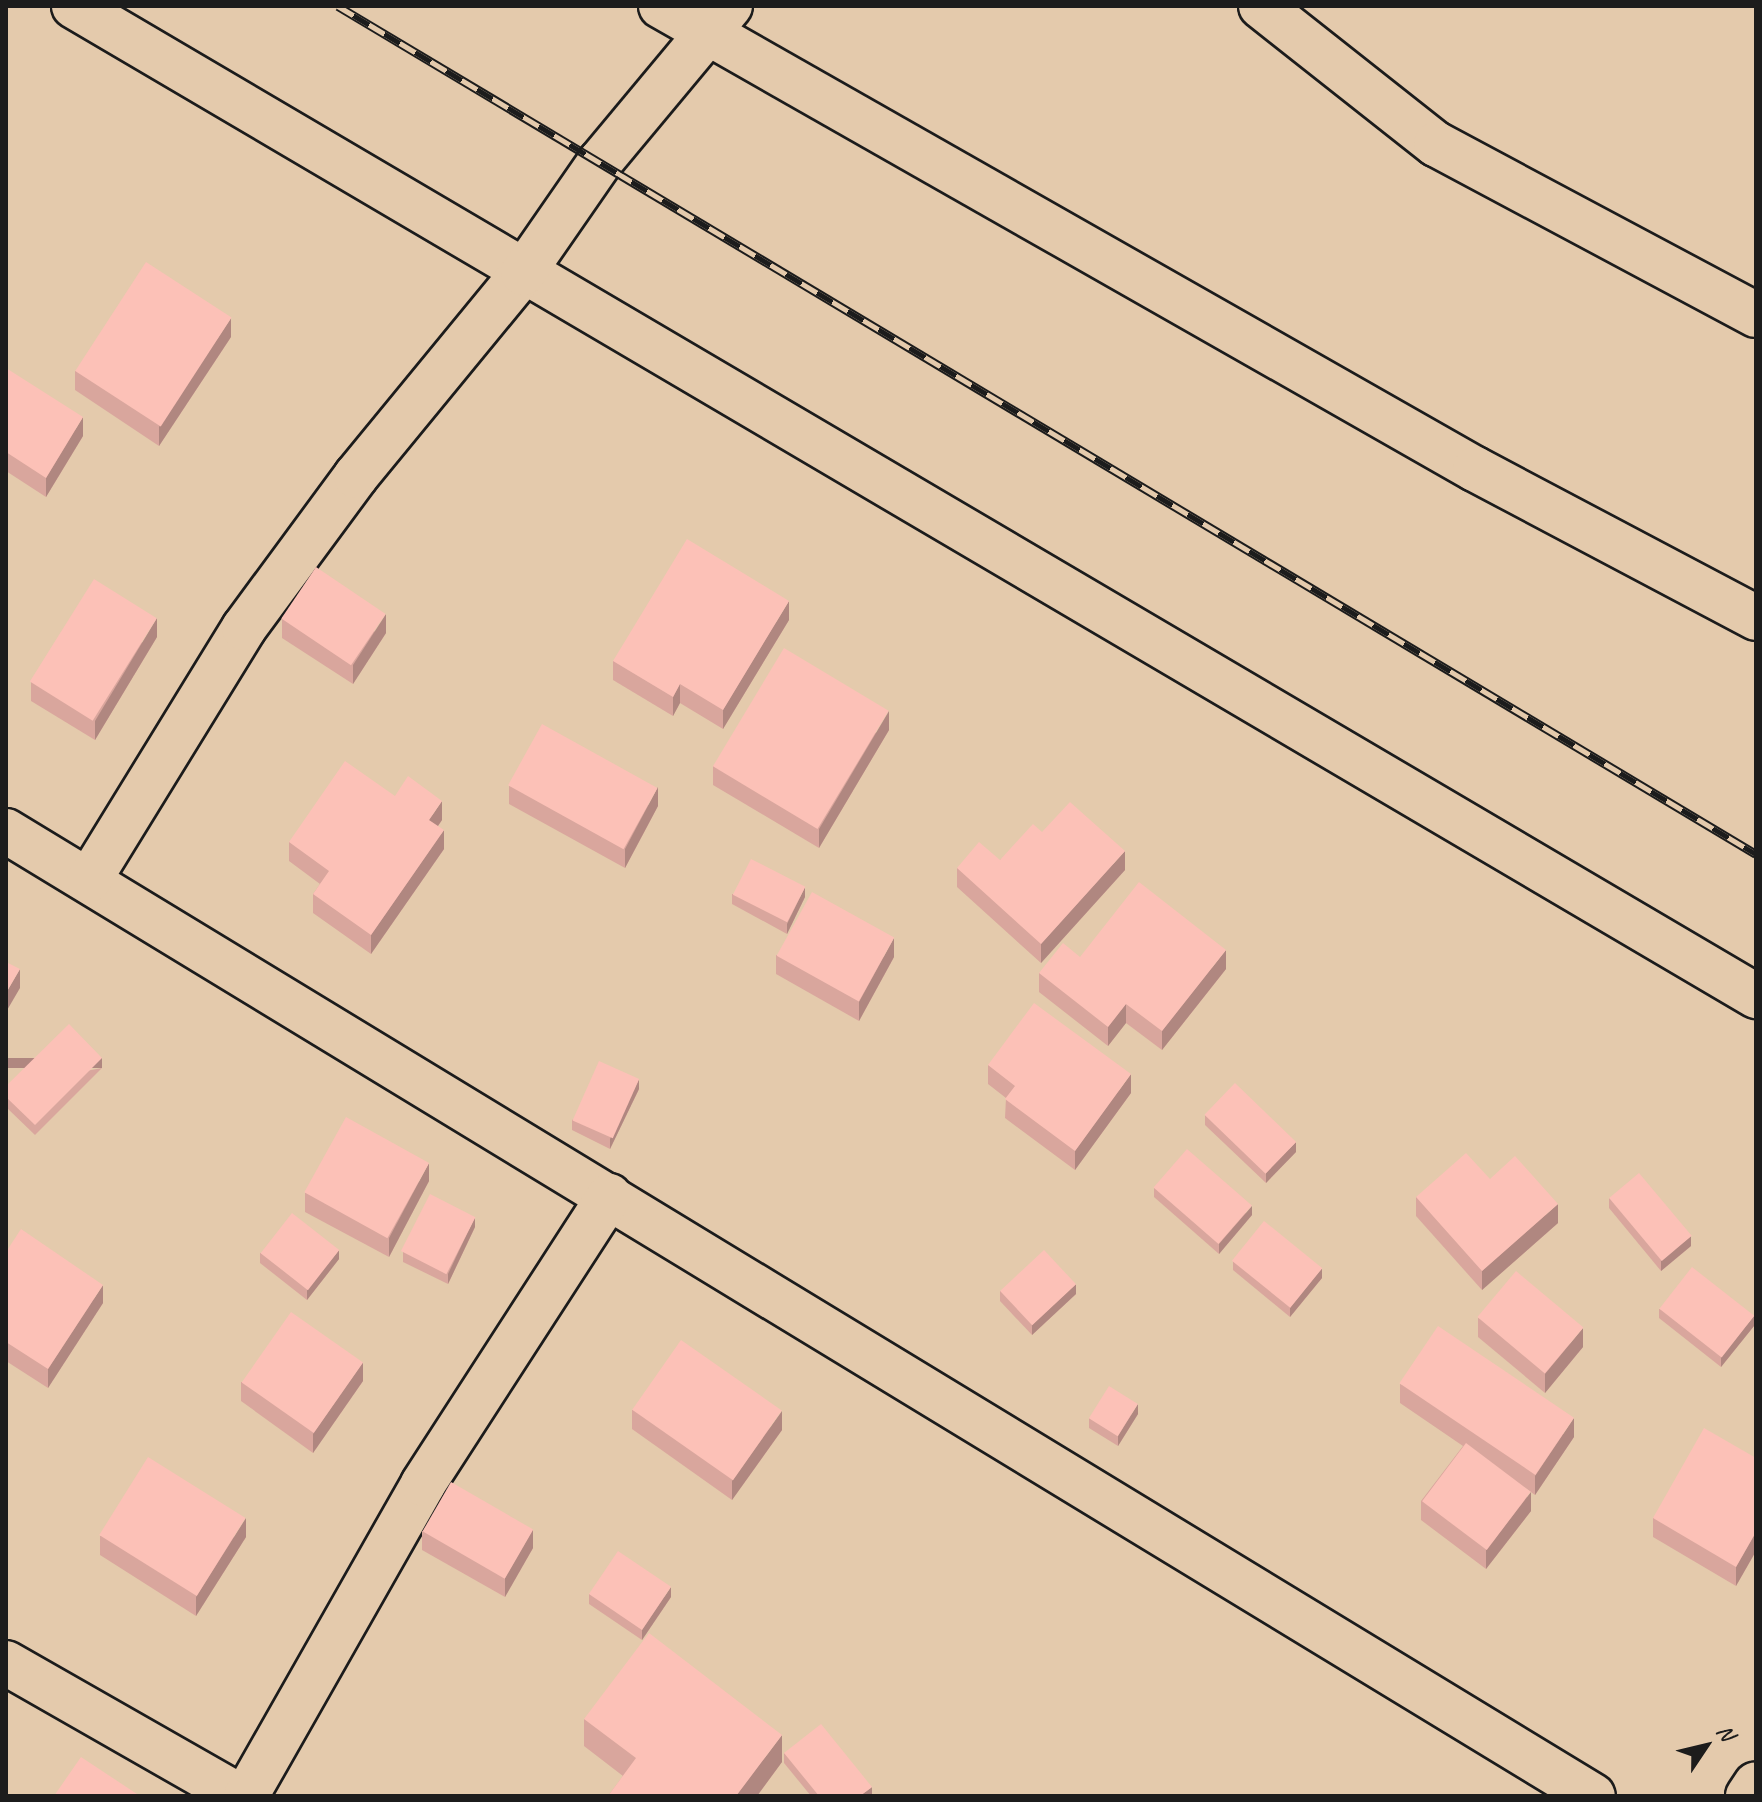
<!DOCTYPE html>
<style>
body{margin:0}
#map{position:relative;width:1762px;height:1802px;overflow:hidden;background:#e4caac;font-family:Caveat,sans-serif}
div>[style]{position:absolute}
[style*='--x']{left:calc(var(--x)*1px);top:calc(var(--y)*1px);width:calc(var(--w)*1px);rotate:calc(var(--a)*1deg)}
.roads{filter:drop-shadow(2px 0 #1c1c1c) drop-shadow(-2px 0 #1c1c1c) drop-shadow(0 2px #1c1c1c) drop-shadow(0 -2px #1c1c1c)}
.minor>*{height:44px;margin:-22px;padding:0 22px;transform-origin:22px;border-radius:22px;background:#e4caac}
.rail>*{height:9px;margin-top:-4.5px;transform-origin:0;background:repeating-linear-gradient(90deg,#e4caac 0 18px,#1c1c1c 0 36px);box-sizing:border-box;border-block:2px solid #1c1c1c}
.wall>*{inset:0;background:#d9a69d}
.shaded-wall>*{inset:0;background:#b08780;transform-origin:0 0}
.building>*{inset:0;background:#fcc1b7;transform-origin:0 0}
span{translate:-50% -50%;white-space:nowrap;text-align:center;line-height:1.15;-webkit-text-stroke:8px #e4caac;paint-order:stroke}
.frame{position:absolute;inset:0;border:8px solid #1c1c1c;pointer-events:none}
.north{position:absolute;left:1666px;top:1706px;width:80px;height:80px;-webkit-text-stroke:6px #e4caac;paint-order:stroke;rotate:55deg;font-size:22px;font-weight:700;line-height:32px;text-align:center;color:#1c1c1c}
.north::after{content:'';display:block;margin:auto;width:28px;height:36px;background:#1c1c1c;clip-path:polygon(50% 0,100% 100%,50% 72%,0 100%)}
</style>
<div id="map">
<div class="roads">
<div class="minor">
<div style="--x:74;--y:6;--w:1952;--a:30.48"></div>
<div style="--x:661;--y:6;--w:936;--a:29.63"></div>
<div style="--x:1475;--y:469;--w:318;--a:27.9"></div>
<div style="--x:1261;--y:6;--w:223;--a:38.3"></div>
<div style="--x:1436;--y:144;--w:363;--a:28.1"></div>
<div style="--x:6;--y:831;--w:1857;--a:31.3"></div>
<div style="--x:89;--y:880;--w:296;--a:-58.4"></div>
<div style="--x:244;--y:628;--w:189;--a:-53.6"></div>
<div style="--x:356;--y:476;--w:263;--a:-50.6"></div>
<div style="--x:523;--y:273;--w:135;--a:-55.3"></div>
<div style="--x:600;--y:162;--w:203;--a:-50.2"></div>
<div style="--x:6;--y:1663;--w:268;--a:29.7"></div>
<div style="--x:246;--y:1796;--w:359;--a:-60.4"></div>
<div style="--x:423;--y:1484;--w:343;--a:-57.1"></div>
<div style="--x:1748;--y:1796;--w:14;--a:-56"></div>
</div>
</div>
<div class="rail">
<div style="--x:338;--y:6;--w:1652;--a:30.88"></div>
</div>
<div class="wall">
<div style="clip-path:polygon(231px 337px,159px 446px,75px 390px,75px 371px)"></div>
<div style="clip-path:polygon(6px 368px,83px 436px,46px 497px,6px 471px)"></div>
<div style="clip-path:polygon(282px 619px,386px 633px,353px 684px,282px 638px)"></div>
<div style="clip-path:polygon(789px 620px,723px 729px,680px 703px,673px 716px,613px 680px,613px 661px)"></div>
<div style="clip-path:polygon(157px 637px,95px 740px,31px 701px,31px 682px)"></div>
<div style="clip-path:polygon(889px 730px,819px 848px,713px 785px,713px 766px)"></div>
<div style="clip-path:polygon(509px 786px,658px 806px,625px 868px,509px 804px)"></div>
<div style="clip-path:polygon(395px 796px,442px 820px,438px 826px,444px 849px,371px 954px,313px 913px,313px 894px,320px 884px,289px 861px,289px 842px)"></div>
<div style="clip-path:polygon(1042px 832px,1125px 870px,1041px 963px,957px 887px,957px 868px,1000px 860px)"></div>
<div style="clip-path:polygon(732px 894px,805px 897px,787px 934px,732px 904px)"></div>
<div style="clip-path:polygon(776px 955px,894px 957px,859px 1021px,776px 974px)"></div>
<div style="clip-path:polygon(1080px 957px,1226px 969px,1162px 1050px,1126px 1023px,1108px 1046px,1039px 992px,1039px 973px)"></div>
<div style="clip-path:polygon(988px 1065px,1131px 1093px,1075px 1170px,1005px 1118px,1006px 1098px,988px 1084px)"></div>
<div style="clip-path:polygon(102px 1068px,35px 1135px,6px 1107px,6px 1086px)"></div>
<div style="clip-path:polygon(639px 1089px,610px 1149px,572px 1130px,572px 1120px)"></div>
<div style="clip-path:polygon(1205px 1115px,1296px 1152px,1266px 1183px,1205px 1125px)"></div>
<div style="clip-path:polygon(1490px 1179px,1558px 1223px,1482px 1290px,1416px 1216px,1416px 1197px)"></div>
<div style="clip-path:polygon(429px 1181px,389px 1257px,305px 1212px,305px 1193px)"></div>
<div style="clip-path:polygon(1154px 1188px,1252px 1215px,1219px 1254px,1154px 1197px)"></div>
<div style="clip-path:polygon(1609px 1198px,1691px 1246px,1661px 1271px,1609px 1208px)"></div>
<div style="clip-path:polygon(475px 1227px,448px 1284px,403px 1262px,403px 1252px)"></div>
<div style="clip-path:polygon(6px 1252px,103px 1303px,48px 1388px,6px 1361px)"></div>
<div style="clip-path:polygon(260px 1253px,339px 1259px,307px 1300px,260px 1263px)"></div>
<div style="clip-path:polygon(1233px 1261px,1322px 1278px,1290px 1317px,1233px 1270px)"></div>
<div style="clip-path:polygon(1000px 1291px,1076px 1294px,1032px 1335px,1000px 1301px)"></div>
<div style="clip-path:polygon(1659px 1309px,1754px 1326px,1721px 1367px,1659px 1318px)"></div>
<div style="clip-path:polygon(1478px 1318px,1583px 1347px,1545px 1393px,1478px 1337px)"></div>
<div style="clip-path:polygon(363px 1381px,313px 1453px,241px 1401px,241px 1382px)"></div>
<div style="clip-path:polygon(1400px 1384px,1574px 1437px,1535px 1495px,1524px 1487px,1531px 1511px,1486px 1569px,1421px 1520px,1421px 1501px,1463px 1446px,1400px 1403px)"></div>
<div style="clip-path:polygon(632px 1410px,782px 1430px,732px 1500px,632px 1429px)"></div>
<div style="clip-path:polygon(1138px 1414px,1118px 1446px,1089px 1428px,1089px 1418px)"></div>
<div style="clip-path:polygon(1756px 1458px,1756px 1551px,1736px 1586px,1653px 1537px,1653px 1518px)"></div>
<div style="clip-path:polygon(422px 1531px,533px 1548px,505px 1597px,422px 1550px)"></div>
<div style="clip-path:polygon(100px 1536px,246px 1537px,196px 1616px,100px 1555px)"></div>
<div style="clip-path:polygon(589px 1594px,671px 1597px,642px 1640px,589px 1604px)"></div>
<div style="clip-path:polygon(584px 1719px,782px 1762px,757px 1796px,608px 1796px,623px 1776px,584px 1746px)"></div>
<div style="clip-path:polygon(784px 1753px,872px 1796px,811px 1796px,784px 1763px)"></div>
</div>
<div class="shaded-wall">
<div style="clip-path:polygon(231px 318px,231px 337px,159px 446px,159px 427px)"></div>
<div style="clip-path:polygon(83px 417px,83px 436px,46px 497px,46px 478px)"></div>
<div style="clip-path:polygon(789px 601px,789px 620px,723px 729px,723px 710px)"></div>
<div style="clip-path:polygon(386px 614px,386px 633px,353px 684px,353px 665px)"></div>
<div style="clip-path:polygon(157px 618px,157px 637px,95px 740px,95px 721px)"></div>
<div style="clip-path:polygon(680px 684px,680px 703px,673px 716px,673px 697px)"></div>
<div style="clip-path:polygon(889px 711px,889px 730px,819px 848px,819px 829px)"></div>
<div style="clip-path:polygon(658px 787px,658px 806px,625px 868px,625px 849px)"></div>
<div style="clip-path:polygon(442px 801px,442px 820px,429px 839px,429px 820px)"></div>
<div style="clip-path:polygon(444px 830px,444px 849px,371px 954px,371px 935px)"></div>
<div style="clip-path:polygon(1125px 851px,1125px 870px,1041px 963px,1041px 944px)"></div>
<div style="clip-path:polygon(805px 887px,805px 897px,787px 934px,787px 924px)"></div>
<div style="clip-path:polygon(894px 938px,894px 957px,859px 1021px,859px 1002px)"></div>
<div style="clip-path:polygon(1226px 950px,1226px 969px,1162px 1050px,1162px 1031px)"></div>
<div style="clip-path:polygon(20px 969px,20px 988px,6px 1012px,6px 993px)"></div>
<div style="clip-path:polygon(1126px 1004px,1126px 1023px,1108px 1046px,1108px 1027px)"></div>
<div style="left:102px;top:1058px;width:10px;height:95px;rotate:90deg"></div>
<div style="clip-path:polygon(1131px 1074px,1131px 1093px,1075px 1170px,1075px 1151px)"></div>
<div style="clip-path:polygon(639px 1079px,639px 1089px,610px 1149px,610px 1139px)"></div>
<div style="clip-path:polygon(1296px 1142px,1296px 1152px,1266px 1183px,1266px 1173px)"></div>
<div style="clip-path:polygon(429px 1163px,429px 1181px,389px 1257px,389px 1238px)"></div>
<div style="clip-path:polygon(1558px 1204px,1558px 1223px,1482px 1290px,1482px 1271px)"></div>
<div style="clip-path:polygon(1252px 1206px,1252px 1215px,1219px 1254px,1219px 1244px)"></div>
<div style="clip-path:polygon(475px 1217px,475px 1227px,448px 1284px,448px 1274px)"></div>
<div style="clip-path:polygon(1691px 1236px,1691px 1246px,1661px 1271px,1661px 1261px)"></div>
<div style="clip-path:polygon(339px 1250px,339px 1259px,307px 1300px,307px 1290px)"></div>
<div style="clip-path:polygon(1322px 1268px,1322px 1278px,1290px 1317px,1290px 1308px)"></div>
<div style="clip-path:polygon(1076px 1284px,1076px 1294px,1032px 1335px,1032px 1325px)"></div>
<div style="clip-path:polygon(103px 1285px,103px 1303px,48px 1388px,48px 1369px)"></div>
<div style="clip-path:polygon(1754px 1316px,1754px 1326px,1721px 1367px,1721px 1357px)"></div>
<div style="clip-path:polygon(1583px 1328px,1583px 1347px,1545px 1393px,1545px 1374px)"></div>
<div style="clip-path:polygon(363px 1362px,363px 1381px,313px 1453px,313px 1434px)"></div>
<div style="clip-path:polygon(1138px 1404px,1138px 1414px,1118px 1446px,1118px 1436px)"></div>
<div style="clip-path:polygon(782px 1411px,782px 1430px,732px 1500px,732px 1481px)"></div>
<div style="clip-path:polygon(1574px 1418px,1574px 1437px,1535px 1495px,1535px 1476px)"></div>
<div style="clip-path:polygon(1531px 1492px,1531px 1511px,1486px 1569px,1486px 1550px)"></div>
<div style="clip-path:polygon(246px 1518px,246px 1537px,196px 1616px,196px 1597px)"></div>
<div style="clip-path:polygon(533px 1529px,533px 1548px,505px 1597px,505px 1578px)"></div>
<div style="clip-path:polygon(1756px 1532px,1756px 1551px,1736px 1586px,1736px 1567px)"></div>
<div style="clip-path:polygon(671px 1587px,671px 1597px,642px 1640px,642px 1630px)"></div>
<div style="clip-path:polygon(782px 1735px,782px 1762px,757px 1796px,736px 1796px)"></div>
<div style="clip-path:polygon(872px 1787px,872px 1796px,860px 1796px)"></div>
</div>
<div class="building">
<div style="left:146px;top:262px;width:102px;height:130px;rotate:33deg"></div>
<div style="clip-path:polygon(6px 368px,83px 417px,46px 478px,6px 452px)"></div>
<div style="clip-path:polygon(687px 539px,789px 601px,723px 710px,680px 684px,673px 697px,613px 661px)"></div>
<div style="left:316px;top:567px;width:84px;height:62px;rotate:34deg"></div>
<div style="left:94px;top:579px;width:74px;height:121px;rotate:32deg"></div>
<div style="left:784px;top:648px;width:122px;height:138px;rotate:31deg"></div>
<div style="left:542px;top:724px;width:132px;height:70px;rotate:29deg"></div>
<div style="clip-path:polygon(345px 761px,395px 796px,408px 776px,442px 801px,429px 820px,444px 830px,371px 935px,313px 894px,329px 871px,289px 842px)"></div>
<div style="clip-path:polygon(1070px 802px,1125px 851px,1041px 944px,957px 868px,979px 842px,1000px 860px,1033px 824px,1042px 832px)"></div>
<div style="left:751px;top:859px;width:61px;height:40px;rotate:27deg"></div>
<div style="clip-path:polygon(1139px 882px,1226px 950px,1162px 1031px,1126px 1004px,1108px 1027px,1039px 973px,1063px 943px,1080px 957px)"></div>
<div style="left:812px;top:892px;width:94px;height:73px;rotate:29deg"></div>
<div style="clip-path:polygon(6px 962px,20px 969px,6px 993px)"></div>
<div style="clip-path:polygon(1034px 1003px,1131px 1074px,1075px 1151px,1005px 1099px,1015px 1086px,988px 1065px)"></div>
<div style="clip-path:polygon(69px 1024px,102px 1058px,35px 1125px,6px 1097px,6px 1086px)"></div>
<div style="left:599px;top:1061px;width:44px;height:65px;rotate:24deg"></div>
<div style="left:1235px;top:1083px;width:85px;height:44px;rotate:44deg"></div>
<div style="left:346px;top:1117px;width:95px;height:86px;rotate:29deg"></div>
<div style="left:1187px;top:1149px;width:86px;height:51px;rotate:41deg"></div>
<div style="clip-path:polygon(1466px 1153px,1490px 1179px,1515px 1156px,1558px 1204px,1482px 1271px,1416px 1197px)"></div>
<div style="left:1639px;top:1173px;width:82px;height:39px;rotate:50deg"></div>
<div style="left:430px;top:1194px;width:51px;height:64px;rotate:27deg"></div>
<div style="left:292px;top:1213px;width:60px;height:51px;rotate:38deg"></div>
<div style="left:1264px;top:1221px;width:75px;height:51px;rotate:39deg"></div>
<div style="clip-path:polygon(21px 1229px,103px 1285px,48px 1369px,6px 1342px,6px 1252px)"></div>
<div style="left:1044px;top:1250px;width:47px;height:60px;rotate:47deg"></div>
<div style="left:1692px;top:1267px;width:79px;height:53px;rotate:38deg"></div>
<div style="left:1516px;top:1271px;width:88px;height:60px;rotate:40deg"></div>
<div style="left:291px;top:1312px;width:88px;height:86px;rotate:35deg"></div>
<div style="left:1438px;top:1326px;width:164px;height:69px;rotate:34deg"></div>
<div style="left:681px;top:1340px;width:123px;height:85px;rotate:35deg"></div>
<div style="left:1109px;top:1386px;width:34px;height:38px;rotate:32deg"></div>
<div style="clip-path:polygon(1704px 1428px,1756px 1458px,1756px 1532px,1736px 1567px,1653px 1518px)"></div>
<div style="left:1466px;top:1443px;width:81px;height:73px;rotate:37deg"></div>
<div style="left:148px;top:1457px;width:115px;height:92px;rotate:32deg"></div>
<div style="left:451px;top:1482px;width:95px;height:57px;rotate:30deg"></div>
<div style="left:618px;top:1551px;width:64px;height:52px;rotate:34deg"></div>
<div style="clip-path:polygon(649px 1633px,782px 1735px,736px 1796px,608px 1796px,636px 1758px,584px 1719px)"></div>
<div style="clip-path:polygon(821px 1724px,872px 1787px,860px 1796px,819px 1796px,784px 1753px)"></div>
<div style="clip-path:polygon(81px 1757px,140px 1796px,54px 1796px)"></div>
</div>
<div class="frame"></div>
<div class="north">N</div>
</div>
